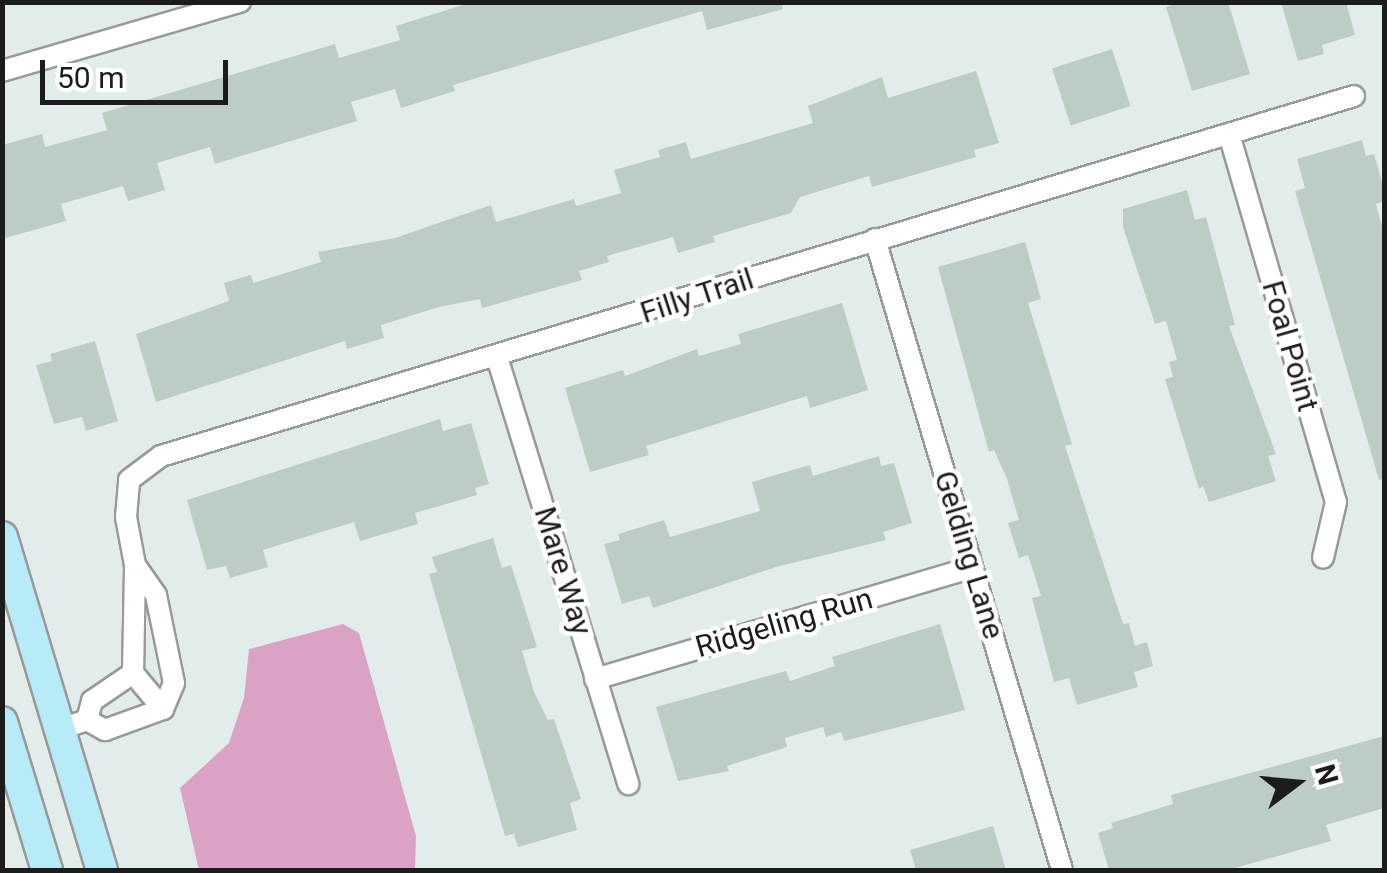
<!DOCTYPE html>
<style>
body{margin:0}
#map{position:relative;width:1387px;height:873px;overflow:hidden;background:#e2edeb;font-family:Roboto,sans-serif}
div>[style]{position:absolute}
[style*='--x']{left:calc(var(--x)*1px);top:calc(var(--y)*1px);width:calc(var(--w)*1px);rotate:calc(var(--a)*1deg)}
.water>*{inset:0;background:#daa3c6}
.building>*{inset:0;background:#bccdc6;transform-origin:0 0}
.roads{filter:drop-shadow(2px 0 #999) drop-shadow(-2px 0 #999) drop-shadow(0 2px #999) drop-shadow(0 -2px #999)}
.street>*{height:20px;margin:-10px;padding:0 10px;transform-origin:10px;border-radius:10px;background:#fff}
.secondary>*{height:30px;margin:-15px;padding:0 15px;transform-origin:15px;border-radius:15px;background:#b6ebf7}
span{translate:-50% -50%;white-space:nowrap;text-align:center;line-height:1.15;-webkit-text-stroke:9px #fff;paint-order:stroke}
.street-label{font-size:30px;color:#1c1c1c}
.frame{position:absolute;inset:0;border:5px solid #1c1c1c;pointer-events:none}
.north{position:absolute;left:1247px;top:733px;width:100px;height:100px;-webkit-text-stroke:8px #fff;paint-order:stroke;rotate:74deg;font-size:28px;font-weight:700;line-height:40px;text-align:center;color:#1c1c1c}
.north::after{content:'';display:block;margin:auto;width:35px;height:45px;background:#1c1c1c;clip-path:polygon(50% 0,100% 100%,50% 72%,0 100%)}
.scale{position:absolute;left:40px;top:60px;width:188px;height:45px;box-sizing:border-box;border:5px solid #1c1c1c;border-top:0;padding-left:12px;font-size:30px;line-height:35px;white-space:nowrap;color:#1c1c1c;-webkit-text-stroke:8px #fff;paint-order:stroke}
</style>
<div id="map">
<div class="water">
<div style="clip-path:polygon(343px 624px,359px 633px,416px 836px,415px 870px,199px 870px,180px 788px,229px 743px,244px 698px,249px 649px)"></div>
</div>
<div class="building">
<div style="clip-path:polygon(472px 2px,782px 2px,783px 9px,707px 30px,702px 11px,453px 85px,455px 91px,401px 108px,395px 89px,351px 102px,357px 121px,215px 164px,210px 147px,157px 163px,165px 190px,128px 201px,123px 186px,61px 204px,66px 221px,2px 239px,2px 145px,42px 134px,45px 147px,107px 130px,102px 113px,335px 44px,339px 58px,400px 40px,396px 26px)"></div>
<div style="clip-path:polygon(1181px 2px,1228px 2px,1250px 74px,1192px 91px,1166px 7px)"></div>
<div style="clip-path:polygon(1281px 2px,1346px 2px,1355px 35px,1322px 45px,1324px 54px,1298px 61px)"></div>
<div style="left:1112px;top:49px;width:60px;height:63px;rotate:72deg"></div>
<div style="clip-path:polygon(976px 71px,999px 143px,974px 150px,976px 157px,872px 187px,869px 176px,800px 197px,791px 213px,713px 236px,715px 242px,678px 253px,673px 237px,607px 256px,609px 262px,579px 271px,582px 280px,482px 308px,480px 299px,439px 307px,381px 325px,384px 338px,347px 349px,345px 341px,156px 402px,136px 334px,229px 301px,224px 283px,251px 275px,253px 283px,321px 262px,318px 252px,395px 238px,491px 205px,496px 222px,574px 199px,576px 206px,621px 193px,614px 170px,660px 157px,658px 150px,686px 142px,691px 159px,813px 123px,808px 106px,882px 77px,888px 98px)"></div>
<div style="clip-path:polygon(1362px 140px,1366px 156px,1374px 154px,1384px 189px,1384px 201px,1376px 204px,1384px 234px,1384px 479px,1379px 480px,1295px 191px,1305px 188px,1297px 159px)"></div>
<div style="clip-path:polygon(1187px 190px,1195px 220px,1206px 217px,1235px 325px,1229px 326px,1276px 454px,1268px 456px,1276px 481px,1209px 502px,1203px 486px,1199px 489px,1165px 379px,1173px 377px,1169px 362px,1177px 360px,1166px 321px,1155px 324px,1123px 227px,1123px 209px)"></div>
<div style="clip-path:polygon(1025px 242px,1041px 299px,1028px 303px,1072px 444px,1065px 446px,1123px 624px,1129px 623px,1135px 646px,1147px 642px,1153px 666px,1134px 672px,1138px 687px,1077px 705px,1069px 678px,1054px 682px,1032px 598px,1041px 596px,1028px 555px,1019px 558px,1008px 523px,1019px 520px,1007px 479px,994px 450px,989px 452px,938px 267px)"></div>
<div style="clip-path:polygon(842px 303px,868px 390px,810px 408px,807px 396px,646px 446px,649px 455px,590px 472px,565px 388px,623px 370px,625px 376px,697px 349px,699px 356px,741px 344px,738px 334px)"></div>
<div style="clip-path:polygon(95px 341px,118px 421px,86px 431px,82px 417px,54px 424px,36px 365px,52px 361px,50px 354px)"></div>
<div style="clip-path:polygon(440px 419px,443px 431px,471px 423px,489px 484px,475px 488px,477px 495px,415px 513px,418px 524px,360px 541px,354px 522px,263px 550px,268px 567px,230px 578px,226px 566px,207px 570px,187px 500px)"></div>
<div style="clip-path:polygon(879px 456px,881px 466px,894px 463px,912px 523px,883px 532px,886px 540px,776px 567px,653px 608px,649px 596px,622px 604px,604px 544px,620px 540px,618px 534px,664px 520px,670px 537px,760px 511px,752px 482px,810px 465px,813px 476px)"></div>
<div style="clip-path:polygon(493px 538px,502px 568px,511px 565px,537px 647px,522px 651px,534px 692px,548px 720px,554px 719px,581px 799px,570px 803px,577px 830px,518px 847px,514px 834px,505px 836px,429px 574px,437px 572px,432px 557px)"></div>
<div style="clip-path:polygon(940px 624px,965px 710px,844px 741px,841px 732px,826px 737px,823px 727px,785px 738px,787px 747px,727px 766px,729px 771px,678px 781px,656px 707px,786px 671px,790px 681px,835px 666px,832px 657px)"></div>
<div style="clip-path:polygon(1384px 736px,1384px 808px,1326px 825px,1331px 841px,1228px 870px,1109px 870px,1098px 833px,1113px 828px,1111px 823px,1173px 804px,1171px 795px)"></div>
<div style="clip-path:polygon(993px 826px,1006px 870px,916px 870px,910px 850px)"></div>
</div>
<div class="roads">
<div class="street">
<div style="--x:2;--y:71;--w:248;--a:-16.2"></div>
<div style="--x:1229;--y:134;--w:383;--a:73.8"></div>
<div style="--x:1336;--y:502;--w:57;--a:103.1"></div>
<div style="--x:875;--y:239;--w:658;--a:73.49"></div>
<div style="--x:497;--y:357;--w:447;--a:72.9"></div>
<div style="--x:133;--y:673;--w:47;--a:50.2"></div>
<div style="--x:595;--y:679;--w:393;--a:-16.5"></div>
<div style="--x:87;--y:720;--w:20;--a:-75"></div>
<div style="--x:92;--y:701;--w:50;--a:-34.3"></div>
<div style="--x:133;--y:673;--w:108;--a:-88.9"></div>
<div style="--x:60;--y:729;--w:28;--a:-18"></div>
<div style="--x:87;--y:720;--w:21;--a:29"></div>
<div style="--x:105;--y:730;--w:62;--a:-19.9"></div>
<div style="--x:163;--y:709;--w:28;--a:-67"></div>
<div style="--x:174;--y:683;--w:90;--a:-101.6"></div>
<div style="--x:156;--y:595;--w:37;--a:-125"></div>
<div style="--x:135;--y:565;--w:49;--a:-100.6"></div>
<div style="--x:126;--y:517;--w:37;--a:-85"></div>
<div style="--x:129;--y:480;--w:40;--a:-37"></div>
<div style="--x:161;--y:456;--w:1246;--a:-16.79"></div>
</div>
<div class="secondary">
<div style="--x:2;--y:537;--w:348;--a:73.3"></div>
<div style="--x:2;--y:722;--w:155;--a:73.1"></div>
</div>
</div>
<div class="street-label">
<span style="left:697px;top:296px;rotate:-18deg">Filly Trail</span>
<span style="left:1290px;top:346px;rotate:74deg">Foal Point</span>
<span style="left:969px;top:555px;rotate:73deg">Gelding Lane</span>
<span style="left:563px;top:571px;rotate:73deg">Mare Way</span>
<span style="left:784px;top:623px;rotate:-16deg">Ridgeling Run</span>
</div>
<div class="frame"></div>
<div class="north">N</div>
<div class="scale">50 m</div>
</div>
